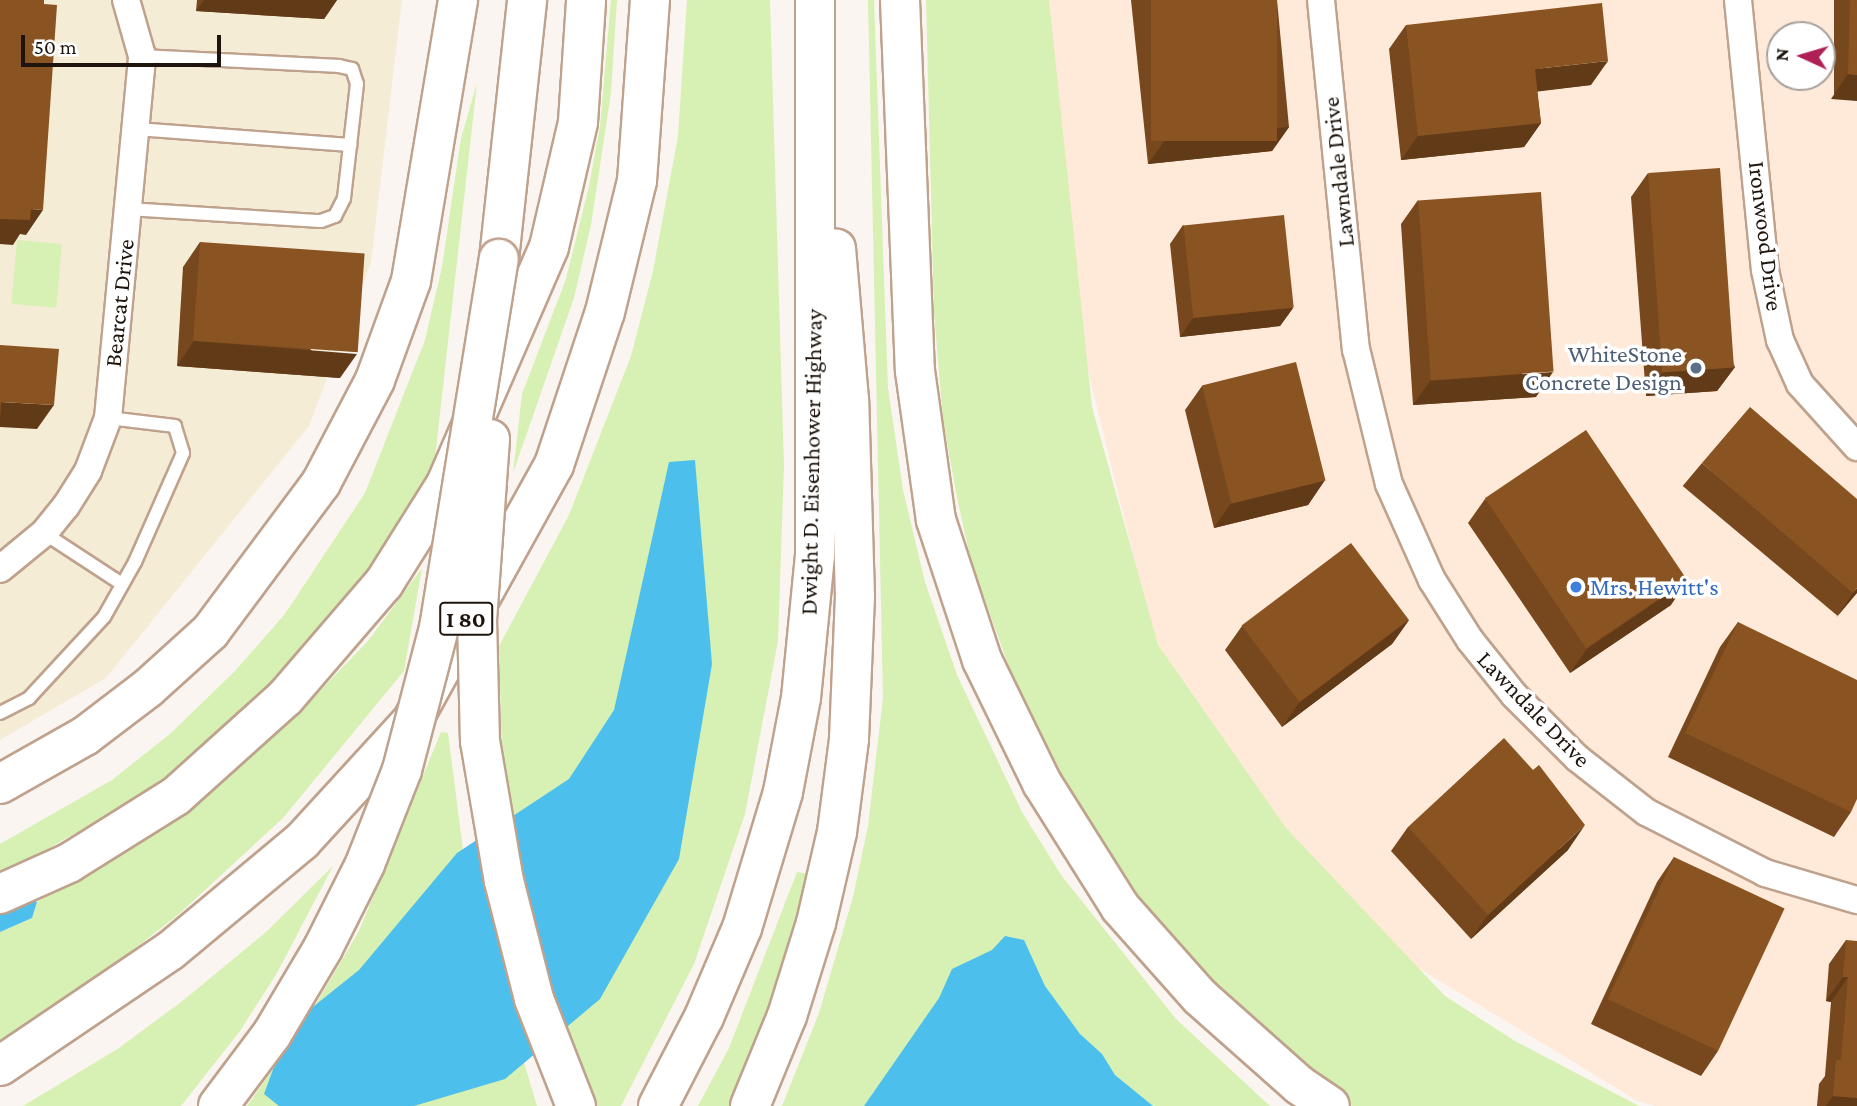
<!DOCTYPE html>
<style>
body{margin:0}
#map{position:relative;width:1857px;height:1106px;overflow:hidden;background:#fbf5f1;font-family:"Crimson Pro",serif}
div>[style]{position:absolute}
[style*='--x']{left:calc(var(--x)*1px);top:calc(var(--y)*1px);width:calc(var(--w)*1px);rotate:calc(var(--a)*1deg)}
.commercial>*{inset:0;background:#f5ecd6}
.built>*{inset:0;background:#ffe9d8}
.green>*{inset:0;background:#d7f0b3;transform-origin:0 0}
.water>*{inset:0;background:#4cbfec}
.roads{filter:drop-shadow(2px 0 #bfa28d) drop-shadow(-2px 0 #bfa28d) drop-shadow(0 2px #bfa28d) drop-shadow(0 -2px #bfa28d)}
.service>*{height:12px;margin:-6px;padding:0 6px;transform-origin:6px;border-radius:6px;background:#fff}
.minor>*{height:26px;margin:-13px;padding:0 13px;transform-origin:13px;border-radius:13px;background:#fff}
.motorway>*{height:38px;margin:-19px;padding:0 19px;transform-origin:19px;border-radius:19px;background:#fff}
.bridges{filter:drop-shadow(2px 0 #bfa28d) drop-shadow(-2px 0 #bfa28d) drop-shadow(0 2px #bfa28d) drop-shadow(0 -2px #bfa28d)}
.motorway-bridge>*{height:38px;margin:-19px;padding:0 19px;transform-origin:19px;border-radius:19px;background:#fff}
.wall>*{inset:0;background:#77471d;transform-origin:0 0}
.shaded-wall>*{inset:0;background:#613a18}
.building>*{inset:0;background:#8a5322;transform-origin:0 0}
.dots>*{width:19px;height:19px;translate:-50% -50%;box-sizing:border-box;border:4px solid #fff;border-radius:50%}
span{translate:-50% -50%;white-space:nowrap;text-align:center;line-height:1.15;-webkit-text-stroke:7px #fff;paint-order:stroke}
.shield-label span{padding:2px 5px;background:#fff;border:2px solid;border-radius:5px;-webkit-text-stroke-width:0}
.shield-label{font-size:23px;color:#1e140c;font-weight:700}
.street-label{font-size:24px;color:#1e140c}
.service-label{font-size:24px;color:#4e5e75}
.right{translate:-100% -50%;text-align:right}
.shop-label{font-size:24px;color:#366cbe}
.left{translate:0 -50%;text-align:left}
.north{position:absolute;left:1766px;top:21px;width:70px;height:70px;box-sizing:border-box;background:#fff;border:2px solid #a5a19e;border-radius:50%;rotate:274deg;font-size:19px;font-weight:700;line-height:28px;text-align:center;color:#1e140c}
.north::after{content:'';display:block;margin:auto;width:24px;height:32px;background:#af2057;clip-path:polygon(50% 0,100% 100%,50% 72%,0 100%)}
.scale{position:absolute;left:21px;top:35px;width:200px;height:32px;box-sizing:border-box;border:4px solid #1e140c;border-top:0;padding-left:9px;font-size:21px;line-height:24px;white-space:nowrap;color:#1e140c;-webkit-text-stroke:5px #fff;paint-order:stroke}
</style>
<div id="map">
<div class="commercial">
<div style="clip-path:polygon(0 0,402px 0,371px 263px,309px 426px,106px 678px,0 740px)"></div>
</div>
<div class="built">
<div style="clip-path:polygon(evenodd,1031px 0,1857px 0,1857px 1106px,1655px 1106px,1638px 1101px,1314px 905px,1156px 647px,1077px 326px,1031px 0,1780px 35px,1822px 35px,1822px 77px,1780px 77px,1780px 35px)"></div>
</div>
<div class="green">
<div style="clip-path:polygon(611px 0,617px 0,611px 93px,591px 225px,574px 298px,513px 473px,522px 394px,566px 279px,589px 186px,600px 126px)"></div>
<div style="clip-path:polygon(687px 0,770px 0,784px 466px,778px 641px,745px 814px,694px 964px,621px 1106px,593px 1106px,570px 1049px,518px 869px,502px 756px,499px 646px,569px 515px,631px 356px,653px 271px,678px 136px)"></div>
<div style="clip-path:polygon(868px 0,874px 0,888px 388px,903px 490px,925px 582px,957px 675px,1022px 812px,1061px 875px,1176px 1019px,1270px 1106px,782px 1106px,819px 1013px,853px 897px,868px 826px,883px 698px)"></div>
<div style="clip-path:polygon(926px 0,1049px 0,1092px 407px,1158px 645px,1286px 828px,1445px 996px,1515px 1041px,1639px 1106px,1352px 1106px,1214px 985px,1128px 883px,1077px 804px,1014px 681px,971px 561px,957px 498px,943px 419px,934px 313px)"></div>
<div style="clip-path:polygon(477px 83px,432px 485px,398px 542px,306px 654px,198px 754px,139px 797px,0 876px,0 844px,112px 780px,171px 733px,235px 671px,285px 614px,365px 493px,425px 340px,442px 267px,461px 138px)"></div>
<div style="left:17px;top:240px;width:45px;height:64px;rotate:5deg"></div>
<div style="clip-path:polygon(422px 568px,404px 671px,283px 818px,179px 914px,99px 976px,0 1040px,0 932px,32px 918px,37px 902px,179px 814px,230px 776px,289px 723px,368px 641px)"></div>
<div style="clip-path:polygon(441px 732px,448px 733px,465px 865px,537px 1106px,247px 1106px,300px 1031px,359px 931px)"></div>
<div style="clip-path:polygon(333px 866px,277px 973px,240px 1031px,181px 1106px,23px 1106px,119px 1048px,185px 999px,266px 932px)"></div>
<div style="clip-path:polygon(797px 872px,809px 874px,773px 1002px,751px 1060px,731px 1106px,698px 1106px,729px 1048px)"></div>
</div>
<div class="water">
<div style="clip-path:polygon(695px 460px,712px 664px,679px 859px,600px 999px,505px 1079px,414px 1106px,279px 1106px,264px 1094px,289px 1026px,359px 970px,457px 853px,569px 779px,614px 710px,669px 462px)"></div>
<div style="clip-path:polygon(0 881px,37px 902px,32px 918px,0 932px)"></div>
<div style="clip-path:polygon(1005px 936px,1024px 940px,1045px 986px,1080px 1034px,1102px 1054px,1115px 1075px,1153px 1106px,864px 1106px,939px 998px,952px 969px,992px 950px)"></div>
</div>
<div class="roads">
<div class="service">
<div style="--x:136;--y:129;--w:215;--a:4.3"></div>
<div style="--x:128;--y:209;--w:193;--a:3.6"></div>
<div style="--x:321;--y:221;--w:15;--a:-20"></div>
<div style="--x:335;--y:216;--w:20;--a:-63"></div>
<div style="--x:344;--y:198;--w:115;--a:-83.5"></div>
<div style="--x:357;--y:84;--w:16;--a:-108"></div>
<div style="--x:352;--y:69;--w:13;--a:-167"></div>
<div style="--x:339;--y:66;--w:197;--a:-177.1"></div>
<div style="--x:44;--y:533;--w:93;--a:33.2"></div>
<div style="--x:0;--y:713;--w:33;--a:-27"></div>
<div style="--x:29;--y:698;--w:110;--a:-47.2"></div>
<div style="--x:104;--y:617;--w:63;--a:-60.6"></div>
<div style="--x:135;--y:562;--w:119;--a:-66.2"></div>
<div style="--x:183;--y:453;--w:28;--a:-107"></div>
<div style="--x:175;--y:426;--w:67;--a:-173.2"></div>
</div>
<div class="minor">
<div style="--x:1321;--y:0;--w:351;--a:84.3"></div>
<div style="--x:1356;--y:349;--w:139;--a:76.3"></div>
<div style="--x:1389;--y:484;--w:105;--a:65.9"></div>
<div style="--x:1432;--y:580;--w:71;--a:57.7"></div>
<div style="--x:1470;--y:640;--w:70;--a:51.3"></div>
<div style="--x:1514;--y:695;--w:89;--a:45"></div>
<div style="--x:1577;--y:758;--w:88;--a:38"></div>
<div style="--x:1646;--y:812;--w:134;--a:27.1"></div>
<div style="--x:1765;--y:873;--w:96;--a:16.4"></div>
<div style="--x:1738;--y:0;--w:271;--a:84.3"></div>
<div style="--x:1765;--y:270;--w:72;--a:77.9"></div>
<div style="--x:1780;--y:340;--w:48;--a:65.6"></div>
<div style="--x:1800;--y:384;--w:85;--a:47.9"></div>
<div style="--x:0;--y:569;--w:57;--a:-39.3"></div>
<div style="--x:44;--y:533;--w:35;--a:-51"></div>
<div style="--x:66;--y:506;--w:41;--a:-57.8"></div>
<div style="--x:88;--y:471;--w:57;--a:-69.3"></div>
<div style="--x:108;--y:418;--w:364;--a:-84.6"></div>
<div style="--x:142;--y:56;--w:58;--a:-105.9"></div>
</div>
<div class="motorway">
<div style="--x:900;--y:0;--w:371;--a:87.7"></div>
<div style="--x:915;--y:371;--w:150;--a:82"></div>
<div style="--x:936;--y:520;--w:147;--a:71.8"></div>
<div style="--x:982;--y:660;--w:137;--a:64"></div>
<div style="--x:1042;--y:783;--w:146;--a:57.8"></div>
<div style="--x:1120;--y:907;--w:120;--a:48.4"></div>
<div style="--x:1200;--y:997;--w:132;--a:41.6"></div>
<div style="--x:1299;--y:1085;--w:37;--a:34"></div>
<div style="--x:499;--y:259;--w:261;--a:-83.8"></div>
<div style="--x:0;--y:784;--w:98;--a:-29.5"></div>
<div style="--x:85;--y:736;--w:79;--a:-37.3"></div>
<div style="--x:148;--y:688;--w:84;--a:-42.1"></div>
<div style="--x:210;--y:632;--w:186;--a:-53.3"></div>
<div style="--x:321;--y:483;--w:116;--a:-62.3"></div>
<div style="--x:375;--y:380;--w:105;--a:-70"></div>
<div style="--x:411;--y:281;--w:285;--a:-80.5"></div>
<div style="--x:0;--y:894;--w:76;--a:-24.2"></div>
<div style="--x:69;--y:863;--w:126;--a:-32.1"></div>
<div style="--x:176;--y:796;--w:147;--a:-42"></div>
<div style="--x:285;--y:698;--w:152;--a:-49.3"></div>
<div style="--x:384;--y:583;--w:117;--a:-57.9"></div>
<div style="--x:446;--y:484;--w:258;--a:-66.5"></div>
<div style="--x:549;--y:247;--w:128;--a:-76.9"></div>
<div style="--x:578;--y:122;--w:122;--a:-86.2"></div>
<div style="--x:0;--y:1066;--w:205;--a:-34.1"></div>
<div style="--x:170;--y:951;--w:172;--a:-39.8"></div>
<div style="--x:302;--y:841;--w:163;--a:-47.5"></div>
<div style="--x:412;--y:721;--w:293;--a:-61"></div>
<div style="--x:554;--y:465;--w:161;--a:-71.6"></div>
<div style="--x:605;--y:312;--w:135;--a:-76.3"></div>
<div style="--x:637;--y:181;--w:181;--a:-85.9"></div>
<div style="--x:658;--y:1106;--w:100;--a:-62.7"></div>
<div style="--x:704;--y:1017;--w:97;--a:-66.9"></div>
<div style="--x:742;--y:928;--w:142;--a:-73.2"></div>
<div style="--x:783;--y:792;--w:96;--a:-79.2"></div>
<div style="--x:801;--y:698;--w:143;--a:-84.4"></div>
<div style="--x:815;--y:556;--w:556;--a:-90"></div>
<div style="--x:750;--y:1106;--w:97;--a:-67.7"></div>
<div style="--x:787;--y:1016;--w:97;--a:-72.7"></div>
<div style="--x:816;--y:923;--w:93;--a:-77"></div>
<div style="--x:837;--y:832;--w:94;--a:-82.6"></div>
<div style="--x:849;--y:739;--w:142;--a:-87.6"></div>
<div style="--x:855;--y:597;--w:197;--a:-91.7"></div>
<div style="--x:849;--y:400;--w:152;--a:-94.9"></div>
</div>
</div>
<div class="bridges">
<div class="motorway-bridge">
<div style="--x:490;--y:439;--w:180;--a:94.1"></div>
<div style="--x:477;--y:619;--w:122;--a:88.6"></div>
<div style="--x:480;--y:741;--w:142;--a:80.3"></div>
<div style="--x:504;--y:881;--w:122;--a:75.7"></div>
<div style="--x:534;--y:999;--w:115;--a:68.6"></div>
<div style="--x:218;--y:1106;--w:90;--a:-53.1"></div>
<div style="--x:272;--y:1034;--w:100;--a:-59.3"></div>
<div style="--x:323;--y:948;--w:94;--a:-63.4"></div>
<div style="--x:365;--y:864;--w:101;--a:-68.5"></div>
<div style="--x:402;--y:770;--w:147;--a:-75.4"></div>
<div style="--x:439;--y:628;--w:374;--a:-80.8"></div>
</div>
</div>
<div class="wall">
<div style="clip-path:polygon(197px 0,337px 0,324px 19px,196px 11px)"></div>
<div style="clip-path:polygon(1131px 0,1277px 0,1289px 127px,1272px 151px,1148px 164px)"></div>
<div style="left:1834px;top:0;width:23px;height:99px"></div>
<div style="clip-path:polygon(1406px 25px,1591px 85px,1537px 91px,1541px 123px,1524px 147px,1401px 160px,1389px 49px)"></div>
<div style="clip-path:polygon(1648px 173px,1735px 367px,1717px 391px,1646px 396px,1631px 197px)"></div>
<div style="clip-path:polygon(1418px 200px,1536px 397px,1413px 405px,1401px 224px)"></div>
<div style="clip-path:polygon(1183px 225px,1293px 308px,1280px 326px,1180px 337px,1170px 244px)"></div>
<div style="clip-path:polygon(200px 242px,340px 378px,177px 366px,183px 267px)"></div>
<div style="clip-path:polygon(1202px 386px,1325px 480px,1308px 505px,1214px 528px,1185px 410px)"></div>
<div style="left:1702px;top:463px;width:202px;height:30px;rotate:40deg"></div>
<div style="clip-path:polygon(1485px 499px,1671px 605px,1570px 673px,1468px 523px)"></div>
<div style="clip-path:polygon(1409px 620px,1392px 644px,1282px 727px,1225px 650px,1242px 626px)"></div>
<div style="clip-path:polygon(1738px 622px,1851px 812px,1834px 837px,1668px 757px,1720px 647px)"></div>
<div style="clip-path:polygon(1408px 827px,1568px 850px,1471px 939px,1391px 851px)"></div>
<div style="clip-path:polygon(1674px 857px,1718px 1051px,1701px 1076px,1591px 1024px,1657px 882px)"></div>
<div style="clip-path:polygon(1846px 940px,1857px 1106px,1817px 1106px,1819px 1084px,1825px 1076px,1831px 1002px,1826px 1001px,1829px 964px)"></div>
</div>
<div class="shaded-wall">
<div style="clip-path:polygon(204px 0,337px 0,324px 19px,196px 11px)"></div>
<div style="clip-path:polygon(1608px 61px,1591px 85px,1518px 94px,1535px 69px)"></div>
<div style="clip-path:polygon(1848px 74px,1857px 75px,1857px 101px,1831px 99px)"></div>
<div style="clip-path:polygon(1541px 123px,1524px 147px,1401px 160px,1418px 136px)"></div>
<div style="clip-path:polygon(1289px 127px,1272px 151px,1148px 164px,1165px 140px)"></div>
<div style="clip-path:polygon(31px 209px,43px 210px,26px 235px,20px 234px,13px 245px,0 244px,0 219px)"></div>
<div style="clip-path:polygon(1293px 308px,1280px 326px,1180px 337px,1193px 318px)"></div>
<div style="clip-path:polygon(194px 341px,357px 354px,340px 378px,177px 366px)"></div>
<div style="clip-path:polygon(1735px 367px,1717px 391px,1646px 396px,1663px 372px)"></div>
<div style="clip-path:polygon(1553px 372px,1536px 397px,1413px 405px,1430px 381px)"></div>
<div style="clip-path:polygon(1px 402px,54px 405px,37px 429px,0 427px,0 404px)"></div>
<div style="clip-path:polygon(1325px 480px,1308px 505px,1214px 528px,1231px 503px)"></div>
<div style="clip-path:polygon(1688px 580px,1671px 605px,1570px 673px,1587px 649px)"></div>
<div style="clip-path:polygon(1857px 588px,1857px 593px,1836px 618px,1853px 593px)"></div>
<div style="clip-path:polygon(1409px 620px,1392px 644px,1282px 727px,1299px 703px)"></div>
<div style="clip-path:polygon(1585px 825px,1568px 850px,1471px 939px,1488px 915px)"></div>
<div style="clip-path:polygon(1843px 977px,1848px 977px,1831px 1002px,1826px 1001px)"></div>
<div style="clip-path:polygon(1833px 1096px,1857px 1098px,1857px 1106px,1826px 1106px)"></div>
</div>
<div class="building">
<div style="clip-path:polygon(0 0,44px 0,44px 4px,57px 5px,43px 210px,31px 209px,30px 220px,0 219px)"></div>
<div style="left:1151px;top:0;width:126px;height:141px"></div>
<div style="clip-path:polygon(1850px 0,1857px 0,1857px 75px,1848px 74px)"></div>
<div style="clip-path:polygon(1602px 3px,1608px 61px,1535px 69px,1541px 123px,1418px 136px,1406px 25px)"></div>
<div style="left:1720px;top:168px;width:200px;height:72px;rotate:86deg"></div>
<div style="left:1541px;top:192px;width:180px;height:123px;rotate:86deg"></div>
<div style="left:1284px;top:215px;width:93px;height:101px;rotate:84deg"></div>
<div style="left:200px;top:242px;width:165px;height:99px;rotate:4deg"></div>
<div style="clip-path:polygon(0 345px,59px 349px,54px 405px,1px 402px,0 419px)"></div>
<div style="left:1296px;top:362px;width:122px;height:97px;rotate:76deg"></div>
<div style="clip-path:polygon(1750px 407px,1857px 499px,1857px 588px,1853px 593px,1702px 463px)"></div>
<div style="left:1586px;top:430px;width:181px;height:122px;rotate:56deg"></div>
<div style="left:1351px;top:543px;width:96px;height:137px;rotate:53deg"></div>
<div style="clip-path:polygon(1738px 622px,1857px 680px,1857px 799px,1851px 812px,1685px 733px)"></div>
<div style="clip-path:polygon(1504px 738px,1533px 770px,1539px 765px,1585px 825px,1488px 915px,1408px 827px)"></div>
<div style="left:1674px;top:857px;width:122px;height:157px;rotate:25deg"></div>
<div style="clip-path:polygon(1846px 940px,1857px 941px,1857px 1098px,1833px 1096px,1836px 1060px,1841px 1060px,1848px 977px,1843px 977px)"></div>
</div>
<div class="dots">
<div style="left:1696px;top:368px;background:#5c6f8a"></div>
<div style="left:1576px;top:587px;background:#3f7fe0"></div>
</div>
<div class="shield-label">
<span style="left:466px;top:619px">I 80</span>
</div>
<div class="street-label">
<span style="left:1338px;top:172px;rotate:-96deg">Lawndale Drive</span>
<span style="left:1766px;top:236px;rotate:83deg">Ironwood Drive</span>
<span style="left:119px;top:303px;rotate:-84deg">Bearcat Drive</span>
<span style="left:811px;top:462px;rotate:-89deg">Dwight D. Eisenhower Highway</span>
<span style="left:1534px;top:709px;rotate:46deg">Lawndale Drive</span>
</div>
<div class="service-label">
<span class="right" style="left:1682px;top:368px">WhiteStone<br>Concrete Design</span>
</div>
<div class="shop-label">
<span class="left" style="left:1590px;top:587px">Mrs. Hewitt's</span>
</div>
<div class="north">N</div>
<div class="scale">50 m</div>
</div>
